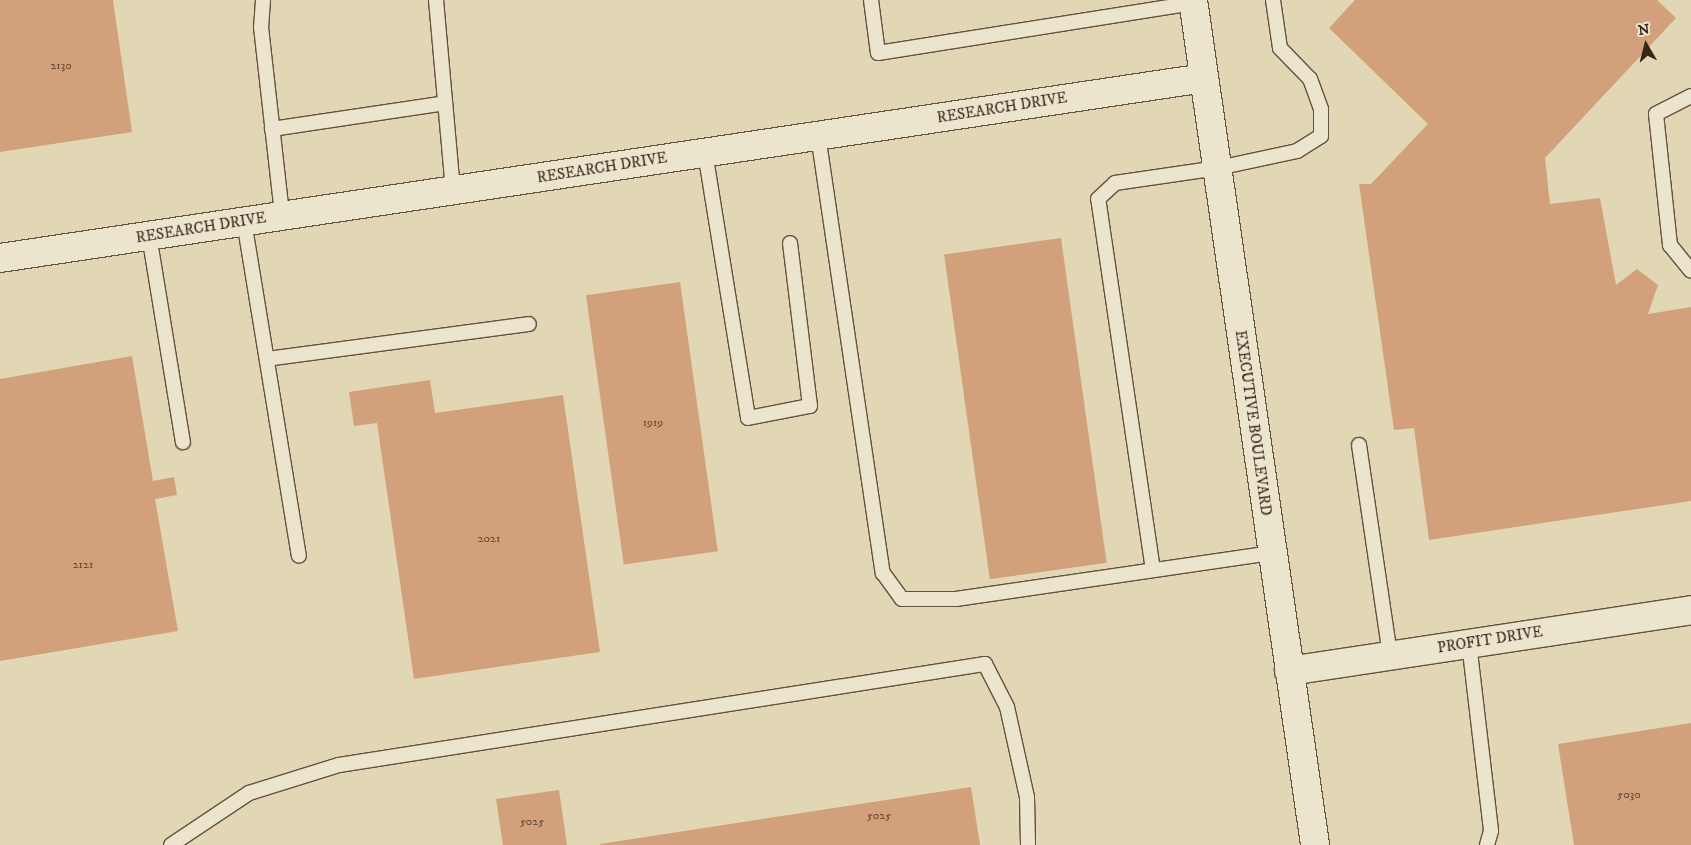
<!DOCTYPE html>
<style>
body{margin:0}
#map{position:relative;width:1691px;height:845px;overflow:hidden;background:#e1d7b4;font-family:"IM FELL DW Pica",serif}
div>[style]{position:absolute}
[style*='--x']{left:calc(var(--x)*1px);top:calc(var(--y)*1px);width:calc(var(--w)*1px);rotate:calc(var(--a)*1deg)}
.building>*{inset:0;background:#d2a17b;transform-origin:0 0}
.roads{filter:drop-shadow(1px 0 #64513f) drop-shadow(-1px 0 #64513f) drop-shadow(0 1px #64513f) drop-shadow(0 -1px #64513f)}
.lane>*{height:14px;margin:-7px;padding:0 7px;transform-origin:7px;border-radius:7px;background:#ece5ce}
.street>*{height:28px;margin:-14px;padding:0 14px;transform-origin:14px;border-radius:14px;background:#ece5ce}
.secondary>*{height:28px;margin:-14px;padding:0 14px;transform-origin:14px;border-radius:14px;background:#ece5ce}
span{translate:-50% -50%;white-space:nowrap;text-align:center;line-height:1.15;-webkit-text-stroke:4px #ece5ce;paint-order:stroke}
.number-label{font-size:12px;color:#604331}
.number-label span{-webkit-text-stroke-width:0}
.street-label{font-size:15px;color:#3a2418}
.north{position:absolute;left:1621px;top:20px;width:50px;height:50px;-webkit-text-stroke:4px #ece5ce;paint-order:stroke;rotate:352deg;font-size:14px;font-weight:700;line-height:20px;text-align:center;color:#3a2418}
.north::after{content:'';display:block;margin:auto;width:18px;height:22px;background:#3a2418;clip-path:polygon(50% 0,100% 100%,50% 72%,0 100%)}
</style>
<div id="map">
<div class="building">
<div style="clip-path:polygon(0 0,113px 0,132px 132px,0 152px)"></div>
<div style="clip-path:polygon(1355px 0,1657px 0,1676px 18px,1545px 158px,1550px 204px,1600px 198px,1616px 285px,1637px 269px,1658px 285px,1648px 314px,1691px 307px,1691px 501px,1429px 540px,1414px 428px,1394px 430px,1359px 184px,1371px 184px,1428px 124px,1329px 28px)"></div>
<div style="left:1061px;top:238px;width:328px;height:118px;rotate:82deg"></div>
<div style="left:680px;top:282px;width:272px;height:95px;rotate:82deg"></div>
<div style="clip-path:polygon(132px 356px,153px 481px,174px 477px,177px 495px,155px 499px,178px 631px,0 661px,0 379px)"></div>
<div style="clip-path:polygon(430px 380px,435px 413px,563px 395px,600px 652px,414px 679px,377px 423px,354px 426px,349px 392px)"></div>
<div style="clip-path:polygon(1691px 723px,1691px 845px,1574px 845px,1558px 744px)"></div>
<div style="clip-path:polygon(971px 787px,980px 845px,600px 845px,600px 844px)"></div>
<div style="clip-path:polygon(559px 790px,567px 845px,503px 845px,496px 799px)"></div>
</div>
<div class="roads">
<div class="lane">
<div style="--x:263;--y:0;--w:27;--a:94"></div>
<div style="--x:261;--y:27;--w:189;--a:83.6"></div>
<div style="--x:436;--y:0;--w:191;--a:84.9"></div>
<div style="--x:871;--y:0;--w:53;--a:82.5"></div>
<div style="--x:878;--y:53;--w:319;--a:-9"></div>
<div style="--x:1691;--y:96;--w:39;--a:153"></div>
<div style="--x:1656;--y:114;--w:132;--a:83.9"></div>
<div style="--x:1670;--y:245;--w:33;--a:51"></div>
<div style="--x:272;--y:129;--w:175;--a:-8.5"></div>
<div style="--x:818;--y:135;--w:443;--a:81.6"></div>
<div style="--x:883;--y:573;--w:32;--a:54"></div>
<div style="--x:902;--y:599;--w:54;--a:0"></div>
<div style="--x:956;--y:599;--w:318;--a:-8.3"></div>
<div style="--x:705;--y:152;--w:269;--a:80.8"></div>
<div style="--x:748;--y:418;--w:63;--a:-11"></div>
<div style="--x:810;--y:406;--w:164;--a:-97"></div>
<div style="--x:244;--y:221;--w:339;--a:80.7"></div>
<div style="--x:149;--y:235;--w:210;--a:80.7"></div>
<div style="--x:267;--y:359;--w:264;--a:-7.6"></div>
<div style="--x:1359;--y:445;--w:213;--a:81.6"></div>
<div style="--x:1153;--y:570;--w:375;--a:-98.4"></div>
<div style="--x:1098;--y:199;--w:23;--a:-43"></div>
<div style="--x:1115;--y:183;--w:104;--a:-8.3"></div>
<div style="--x:1218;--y:168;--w:81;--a:-12.1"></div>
<div style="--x:1297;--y:151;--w:28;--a:-32"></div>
<div style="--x:1321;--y:136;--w:27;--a:-90"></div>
<div style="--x:1321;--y:109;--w:32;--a:-110"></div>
<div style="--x:1310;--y:79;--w:43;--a:-134.1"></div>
<div style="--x:1280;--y:48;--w:49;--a:-98.3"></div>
<div style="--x:1469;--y:643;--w:189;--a:83.3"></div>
<div style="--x:1491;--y:831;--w:15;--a:106"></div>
<div style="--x:171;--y:845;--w:94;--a:-33.7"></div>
<div style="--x:249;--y:793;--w:94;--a:-17.3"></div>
<div style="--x:339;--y:765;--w:654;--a:-8.89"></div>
<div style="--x:985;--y:664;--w:48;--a:62.9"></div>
<div style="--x:1007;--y:707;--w:92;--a:77.5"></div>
<div style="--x:1027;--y:797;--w:48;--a:88.8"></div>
</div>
<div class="street">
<div style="--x:1289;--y:671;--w:407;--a:-8.6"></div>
</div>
<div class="secondary">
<div style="--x:1193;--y:0;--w:854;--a:81.78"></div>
<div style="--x:0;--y:258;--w:1217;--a:-8.5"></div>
</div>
</div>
<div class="number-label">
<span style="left:61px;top:66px">2130</span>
<span style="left:653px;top:423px">1919</span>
<span style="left:489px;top:539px">2021</span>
<span style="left:83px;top:565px">2121</span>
<span style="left:1629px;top:795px">5030</span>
<span style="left:879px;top:816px">5025</span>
<span style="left:532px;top:822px">5025</span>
</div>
<div class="street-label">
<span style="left:1002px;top:108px;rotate:-9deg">RESEARCH DRIVE</span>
<span style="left:602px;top:168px;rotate:-9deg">RESEARCH DRIVE</span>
<span style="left:201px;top:228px;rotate:-9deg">RESEARCH DRIVE</span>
<span style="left:1253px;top:423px;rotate:82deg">EXECUTIVE BOULEVARD</span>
<span style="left:1490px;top:640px;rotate:-9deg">PROFIT DRIVE</span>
</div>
<div class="north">N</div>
</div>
